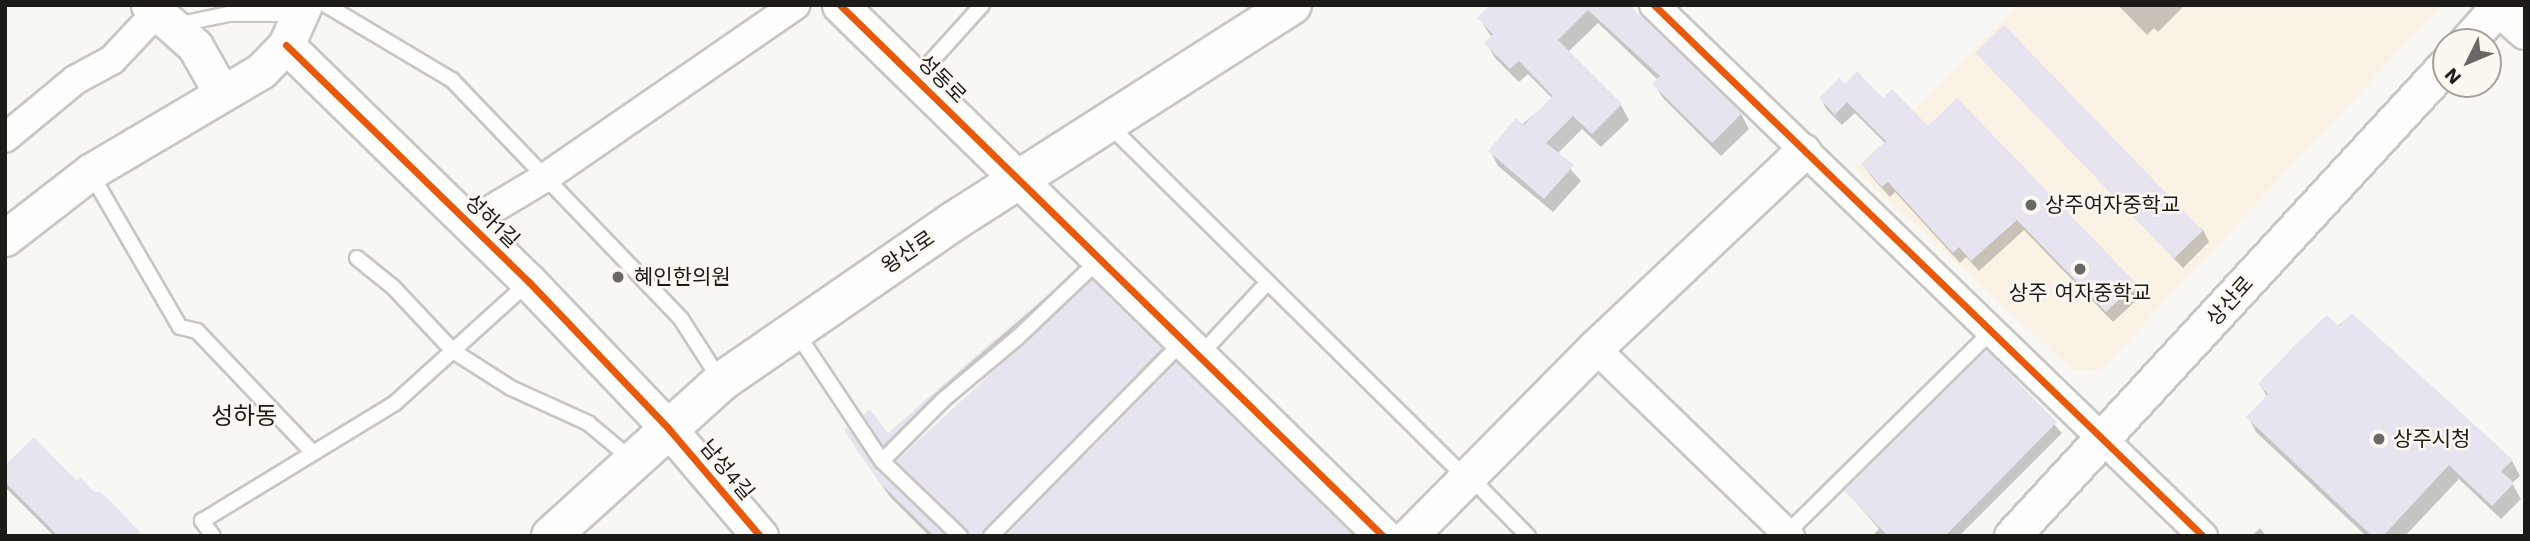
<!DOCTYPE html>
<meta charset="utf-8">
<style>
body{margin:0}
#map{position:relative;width:2530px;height:541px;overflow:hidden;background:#f9f7f4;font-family:"Work Sans","Noto Sans KR",sans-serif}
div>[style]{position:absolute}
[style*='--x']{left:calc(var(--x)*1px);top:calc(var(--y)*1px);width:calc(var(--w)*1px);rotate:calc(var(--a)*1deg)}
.education>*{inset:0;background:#f9f2e5}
.shadow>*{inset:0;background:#0003}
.building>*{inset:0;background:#e8e4ef;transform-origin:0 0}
.roads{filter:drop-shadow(2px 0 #c8c6c3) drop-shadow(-2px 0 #c8c6c3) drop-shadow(0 2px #c8c6c3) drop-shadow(0 -2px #c8c6c3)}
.service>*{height:14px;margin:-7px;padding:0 7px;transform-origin:7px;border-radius:7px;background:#fefefd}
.minor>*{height:28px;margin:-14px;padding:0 14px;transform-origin:14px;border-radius:14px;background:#fefefd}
.tertiary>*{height:35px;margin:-17.5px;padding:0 17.5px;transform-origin:17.5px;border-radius:17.5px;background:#fefefd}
.secondary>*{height:38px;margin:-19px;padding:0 19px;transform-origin:19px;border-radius:19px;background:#fefefd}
.cycleway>*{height:7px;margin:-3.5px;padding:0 3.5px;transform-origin:3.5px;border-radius:3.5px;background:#e8590c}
.dots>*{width:19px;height:19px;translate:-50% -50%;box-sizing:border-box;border:4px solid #fcf8f1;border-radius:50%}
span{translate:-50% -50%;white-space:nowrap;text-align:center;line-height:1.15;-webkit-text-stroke:5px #fcf8f1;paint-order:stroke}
.street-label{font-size:21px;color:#1c1b18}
.poi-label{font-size:21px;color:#1c1b18}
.left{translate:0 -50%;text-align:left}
.quarter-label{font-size:24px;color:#1c1b18}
.frame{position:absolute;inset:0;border:7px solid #1c1b18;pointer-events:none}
.north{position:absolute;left:2432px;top:28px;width:70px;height:70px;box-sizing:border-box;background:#fcf8f1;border:2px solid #a2a09a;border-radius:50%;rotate:227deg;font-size:19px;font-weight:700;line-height:28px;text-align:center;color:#1c1b18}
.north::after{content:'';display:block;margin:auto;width:24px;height:32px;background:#696865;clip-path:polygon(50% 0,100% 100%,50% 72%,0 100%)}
</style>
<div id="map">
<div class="education">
<div style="clip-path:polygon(2018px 5px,2442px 5px,2100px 371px,2071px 369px,1855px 169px)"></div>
</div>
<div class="shadow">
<div style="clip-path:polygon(1554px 5px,1624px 5px,1741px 114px,1749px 129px,1721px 156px,1663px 98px,1654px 84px,1658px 80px,1598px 23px,1568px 52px,1621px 105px,1629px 120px,1601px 147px,1582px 129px,1557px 154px,1581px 181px,1553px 212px,1498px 166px,1490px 151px,1553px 99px,1528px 74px,1519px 82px,1495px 58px,1487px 44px,1492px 38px,1479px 18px)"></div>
<div style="clip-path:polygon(2118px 5px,2185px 5px,2158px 32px,2154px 28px,2147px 35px)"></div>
<div style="clip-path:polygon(1977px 53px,2203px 230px,2209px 242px,2183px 268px)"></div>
<div style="clip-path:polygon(1844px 86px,1883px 100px,1928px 128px,2134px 284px,2141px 296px,2113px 322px,2024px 230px,1979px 271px,1966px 257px,1960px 263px,1895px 192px,1890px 197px,1870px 175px,1864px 164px,1886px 144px,1855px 113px,1842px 125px,1827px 110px,1821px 99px)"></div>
<div style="clip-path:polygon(1078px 269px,1086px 282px,893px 459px,874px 430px,887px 435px)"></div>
<div style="clip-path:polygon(1092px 282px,1161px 349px,1169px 364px,1000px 536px,969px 536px,906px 476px,898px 461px)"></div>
<div style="clip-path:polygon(2352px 315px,2512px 461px,2520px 476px,2512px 483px,2521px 499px,2501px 519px,2459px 479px,2405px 536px,2366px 536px,2256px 432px,2248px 417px,2267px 397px,2260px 384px)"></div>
<div style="clip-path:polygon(1987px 352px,2062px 433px,1959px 536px,1872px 536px,1879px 529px,1846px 491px)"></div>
<div style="clip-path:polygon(854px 445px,874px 469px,943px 536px,929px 536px,890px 497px)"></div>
<div style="clip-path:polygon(5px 468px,77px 483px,142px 536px,54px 536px,7px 489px)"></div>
<div style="clip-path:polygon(2260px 528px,2266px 536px,2252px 536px)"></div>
</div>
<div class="building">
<div style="clip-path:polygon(1490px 5px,1629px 5px,1742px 113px,1712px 143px,1652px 84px,1660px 76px,1588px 10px,1558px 40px,1622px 104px,1592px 134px,1573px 116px,1546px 143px,1574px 165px,1544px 199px,1488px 151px,1516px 118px,1524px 125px,1553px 96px,1519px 61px,1510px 69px,1484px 43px,1493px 34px,1477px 18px)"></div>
<div style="left:2004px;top:25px;width:286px;height:40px;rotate:46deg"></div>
<div style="clip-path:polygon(1857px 71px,1883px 98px,1892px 89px,1928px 126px,1957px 98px,2136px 283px,2106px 312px,2017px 220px,1971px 261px,1959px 247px,1953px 253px,1888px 182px,1882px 187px,1861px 164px,1886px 141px,1847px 102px,1835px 115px,1819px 98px,1839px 78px,1845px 84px)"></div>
<div style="clip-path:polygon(1078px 266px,936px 393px,883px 446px,863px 415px,870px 409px,888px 433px)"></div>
<div style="clip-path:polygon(1092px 280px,1162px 348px,982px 536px,969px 536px,896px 461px)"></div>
<div style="clip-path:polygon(2352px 313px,2513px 460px,2501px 471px,2514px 483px,2492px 506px,2449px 465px,2383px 536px,2372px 536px,2246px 417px,2268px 394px,2258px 384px,2293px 347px,2327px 315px,2339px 326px)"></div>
<div style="clip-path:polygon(1987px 350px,2057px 422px,1945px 536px,1888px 536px,1844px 491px)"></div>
<div style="clip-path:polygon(1176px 362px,1354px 536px,1005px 536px)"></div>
<div style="clip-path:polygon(848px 427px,875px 468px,946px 536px,934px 536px,879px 482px,844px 430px)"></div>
<div style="clip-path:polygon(34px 437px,77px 481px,80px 477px,94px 492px,101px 492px,144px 536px,58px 536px,5px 482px,5px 465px)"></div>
</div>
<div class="roads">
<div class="service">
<div style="--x:326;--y:5;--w:147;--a:30.8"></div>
<div style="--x:452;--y:80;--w:331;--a:46.2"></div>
<div style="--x:681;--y:319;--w:74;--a:57.2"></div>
<div style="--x:176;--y:25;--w:53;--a:-11.9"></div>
<div style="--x:228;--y:14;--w:70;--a:0"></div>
<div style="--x:917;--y:77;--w:97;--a:-47.9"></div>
<div style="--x:1109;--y:125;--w:502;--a:44.68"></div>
<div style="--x:90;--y:172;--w:179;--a:59.9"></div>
<div style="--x:180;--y:327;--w:17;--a:13"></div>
<div style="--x:197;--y:331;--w:168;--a:46.4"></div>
<div style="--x:357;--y:258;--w:46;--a:38.9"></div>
<div style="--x:393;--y:287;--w:88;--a:46.8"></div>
<div style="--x:453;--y:351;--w:69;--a:32.5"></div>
<div style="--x:511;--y:388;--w:85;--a:24.4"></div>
<div style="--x:588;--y:423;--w:56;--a:39.9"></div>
<div style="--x:796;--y:332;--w:155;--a:56.3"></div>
<div style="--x:882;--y:461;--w:108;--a:43.9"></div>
<div style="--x:1199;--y:356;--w:101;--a:-47"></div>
<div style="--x:882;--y:461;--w:86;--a:-45"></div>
<div style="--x:943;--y:400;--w:97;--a:-40"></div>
<div style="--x:1017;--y:338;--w:113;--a:-43.6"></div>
<div style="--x:1469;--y:476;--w:84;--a:45.5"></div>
<div style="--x:1787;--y:533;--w:285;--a:-44.6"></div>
<div style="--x:213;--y:536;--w:19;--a:-126"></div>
<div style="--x:202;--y:521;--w:226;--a:-31.4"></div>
<div style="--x:395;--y:403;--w:181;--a:-42.1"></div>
<div style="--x:991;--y:536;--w:272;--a:-45.4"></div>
</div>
<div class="minor">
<div style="--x:1654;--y:5;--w:764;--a:44.05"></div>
<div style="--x:5;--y:138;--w:91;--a:-39.6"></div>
<div style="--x:75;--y:80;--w:42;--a:-28.4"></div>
<div style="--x:112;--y:60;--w:66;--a:-46.8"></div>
<div style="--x:469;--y:223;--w:90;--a:-30.9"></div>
<div style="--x:546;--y:177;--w:303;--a:-34.6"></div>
<div style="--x:1595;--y:348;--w:271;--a:44"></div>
</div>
<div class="tertiary">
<div style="--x:149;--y:5;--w:62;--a:41.7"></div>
<div style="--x:195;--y:46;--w:53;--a:60.5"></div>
<div style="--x:840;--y:5;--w:759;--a:44.36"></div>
<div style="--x:2498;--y:7;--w:36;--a:42"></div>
<div style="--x:2467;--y:42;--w:50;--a:-48.3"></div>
<div style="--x:286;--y:45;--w:339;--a:44.3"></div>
<div style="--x:529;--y:282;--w:202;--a:46.4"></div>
<div style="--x:668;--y:428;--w:142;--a:49.6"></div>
<div style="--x:5;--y:238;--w:108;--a:-37.8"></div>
<div style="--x:90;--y:172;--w:199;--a:-30.6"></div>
<div style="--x:261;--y:71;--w:36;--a:-46"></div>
<div style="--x:286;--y:45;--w:44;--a:-65.8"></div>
<div style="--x:1409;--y:536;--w:264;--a:-45.3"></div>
<div style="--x:1595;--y:348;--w:286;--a:-43.4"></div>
<div style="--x:2012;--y:536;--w:640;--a:-47.34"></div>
</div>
<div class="secondary">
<div style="--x:551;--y:536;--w:231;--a:-42.2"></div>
<div style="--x:722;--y:381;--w:282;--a:-34.6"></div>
<div style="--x:954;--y:221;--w:401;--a:-32.6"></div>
</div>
</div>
<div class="cycleway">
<div style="--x:840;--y:5;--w:759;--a:44.36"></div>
<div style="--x:1654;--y:5;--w:764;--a:44.05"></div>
<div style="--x:286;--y:45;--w:339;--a:44.3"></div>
<div style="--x:529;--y:282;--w:202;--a:46.4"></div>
<div style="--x:668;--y:428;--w:142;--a:49.6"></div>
</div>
<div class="dots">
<div style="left:2031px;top:205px;background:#696865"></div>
<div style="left:2080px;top:269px;background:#696865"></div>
<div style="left:618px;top:277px;background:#696865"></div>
<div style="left:2379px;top:439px;background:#696865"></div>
</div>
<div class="street-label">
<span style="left:942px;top:79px;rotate:45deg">성동로</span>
<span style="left:492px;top:221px;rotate:44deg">성하1길</span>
<span style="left:908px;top:252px;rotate:-34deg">왕산로</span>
<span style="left:2230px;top:301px;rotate:-48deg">상산로</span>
<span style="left:727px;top:470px;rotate:50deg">남성4길</span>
</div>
<div class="poi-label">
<span class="left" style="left:2045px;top:205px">상주여자중학교</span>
<span class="left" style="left:634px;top:277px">혜인한의원</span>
<span style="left:2080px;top:293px">상주 여자중학교</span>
<span class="left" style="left:2393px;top:439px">상주시청</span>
</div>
<div class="quarter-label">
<span style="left:244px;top:417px">성하동</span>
</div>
<div class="frame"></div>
<div class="north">N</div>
</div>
